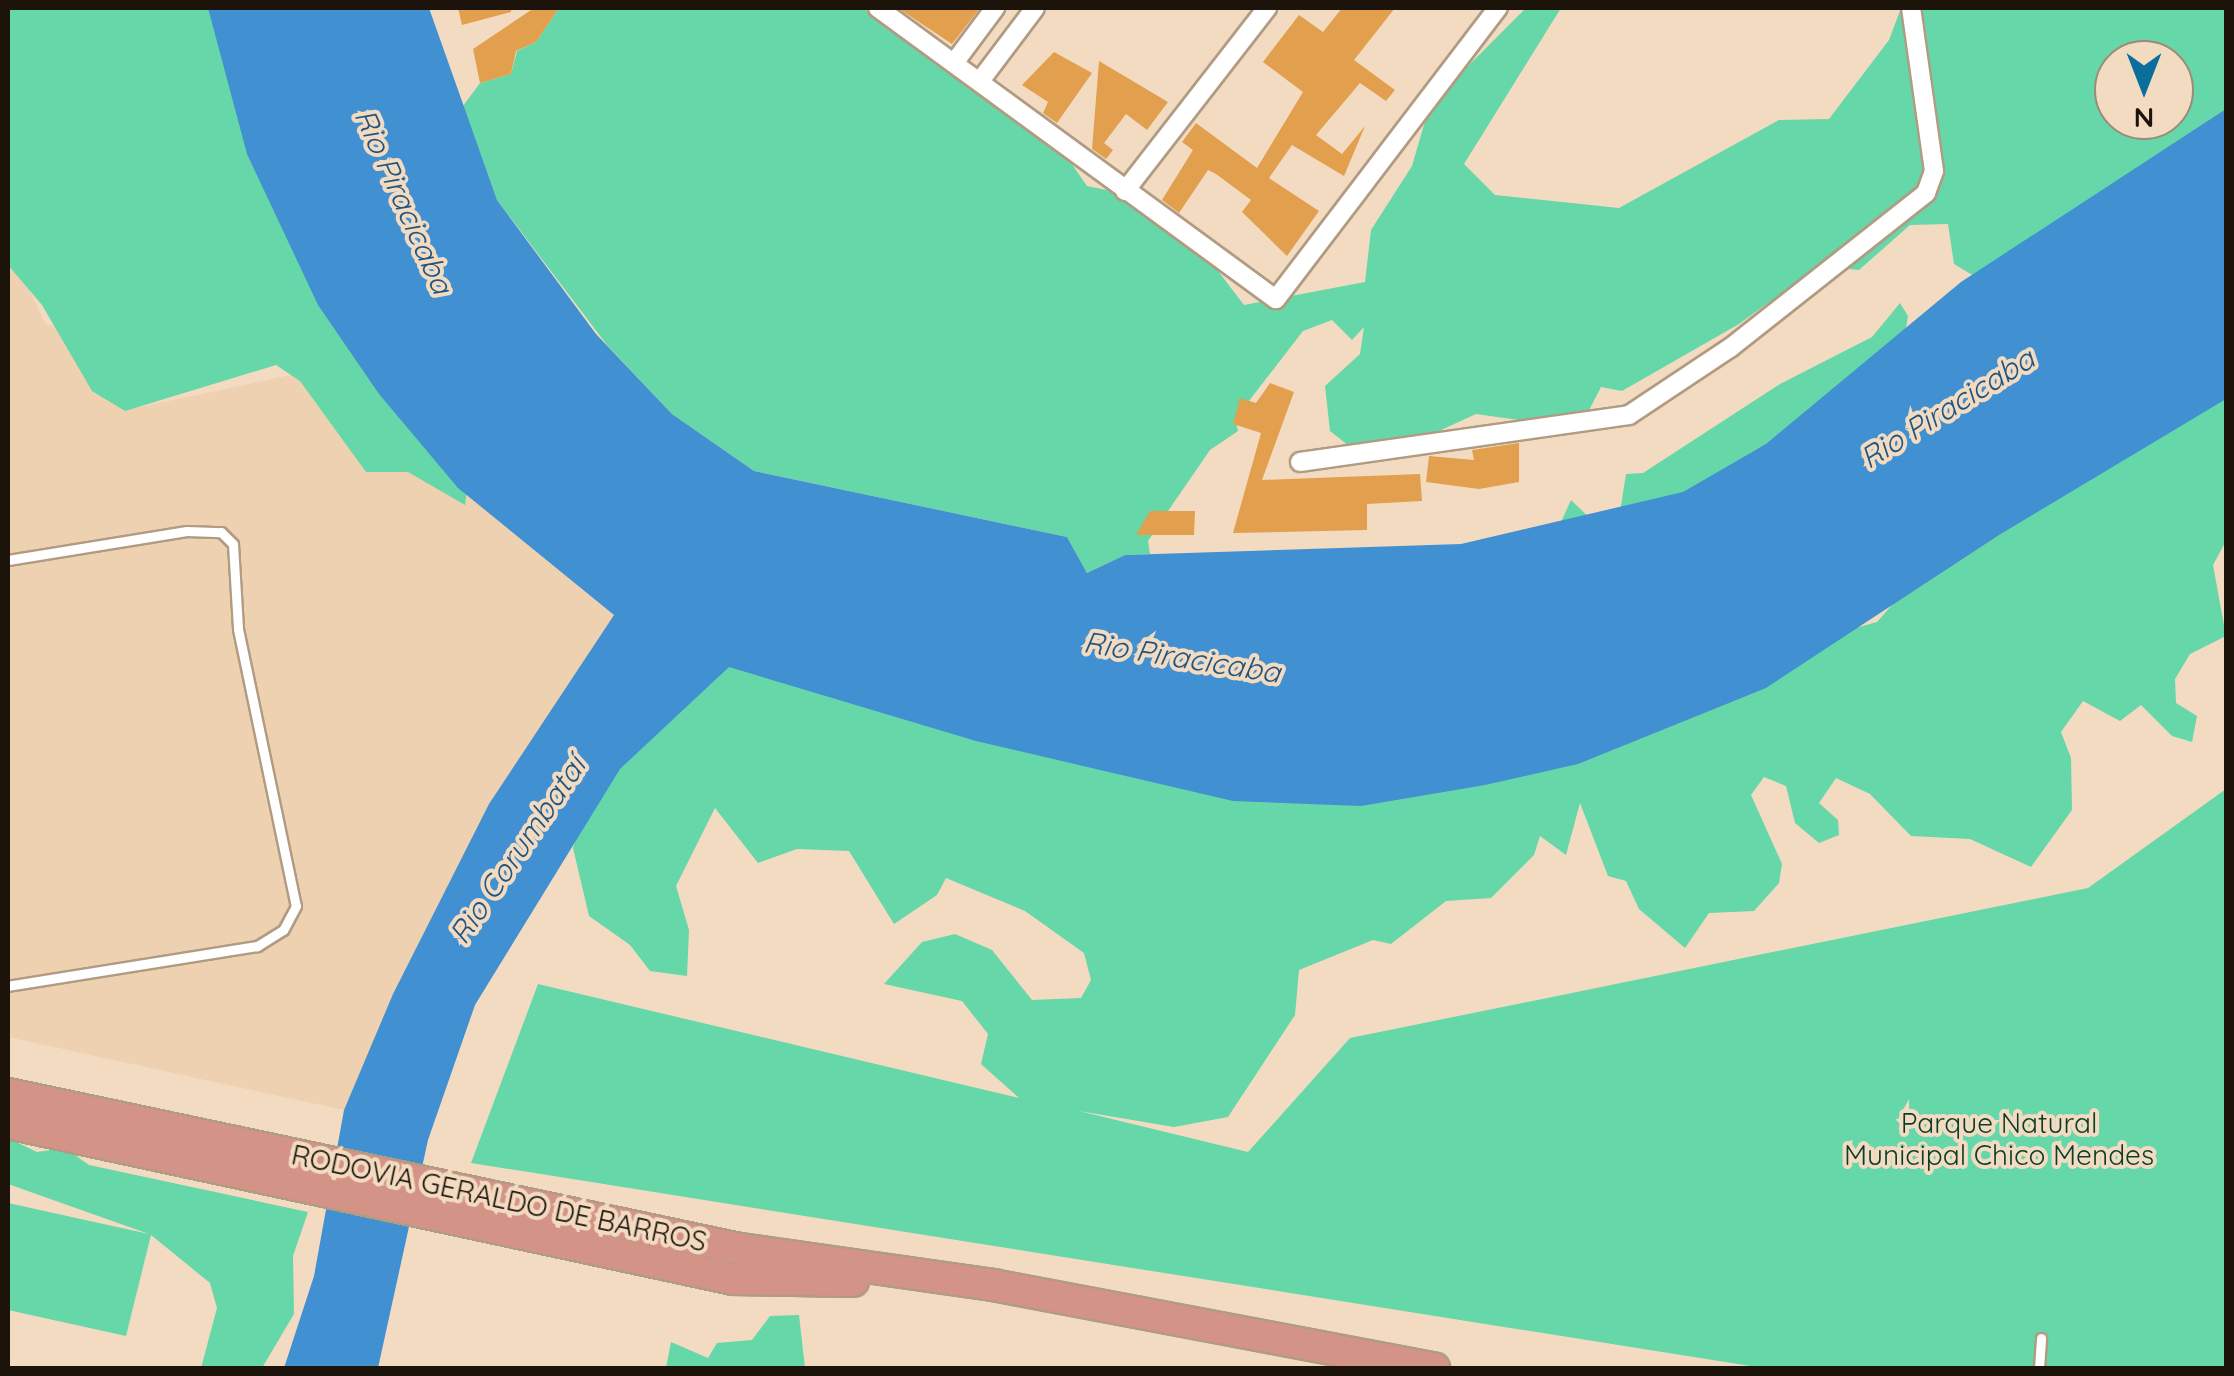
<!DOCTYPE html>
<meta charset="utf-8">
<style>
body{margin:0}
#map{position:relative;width:2234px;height:1376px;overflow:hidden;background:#f3dbc2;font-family:Quicksand,sans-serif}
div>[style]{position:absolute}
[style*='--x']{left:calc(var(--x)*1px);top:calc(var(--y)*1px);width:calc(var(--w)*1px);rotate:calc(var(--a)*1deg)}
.built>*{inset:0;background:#eed1b1}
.green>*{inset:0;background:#65d7a8}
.water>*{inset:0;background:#4190d2}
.building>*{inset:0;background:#e29f4e}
.roads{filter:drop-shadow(2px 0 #b19b82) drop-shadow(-2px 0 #b19b82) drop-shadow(0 2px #b19b82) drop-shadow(0 -2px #b19b82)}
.service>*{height:9px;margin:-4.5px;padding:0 4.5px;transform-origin:4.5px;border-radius:4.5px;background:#fff}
.minor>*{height:18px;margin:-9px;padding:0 9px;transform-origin:9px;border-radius:9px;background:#fff}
.trunk>*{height:30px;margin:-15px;padding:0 15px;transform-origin:15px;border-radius:15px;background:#d49387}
span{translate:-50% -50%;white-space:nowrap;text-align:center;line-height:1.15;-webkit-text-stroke:8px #f3dbc2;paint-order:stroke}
.park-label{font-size:28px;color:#093d2a}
.street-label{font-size:28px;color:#1c130a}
.water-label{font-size:30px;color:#1e5582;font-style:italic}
.frame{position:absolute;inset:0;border:10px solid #1c130a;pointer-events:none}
.north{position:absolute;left:2094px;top:40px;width:100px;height:100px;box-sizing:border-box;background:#f3dbc2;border:2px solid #9d8b78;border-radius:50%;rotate:180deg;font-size:28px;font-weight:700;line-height:40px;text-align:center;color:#1c130a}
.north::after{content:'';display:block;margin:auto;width:35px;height:45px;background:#0b6e9c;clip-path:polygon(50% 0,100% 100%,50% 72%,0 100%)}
</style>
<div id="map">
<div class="built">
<div style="clip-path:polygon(8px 244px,46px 325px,127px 329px,140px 407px,357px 361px,458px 488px,614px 615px,489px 804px,344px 1110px,8px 1037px)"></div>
</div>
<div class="green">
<div style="clip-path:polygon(8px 8px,242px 8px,468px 482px,465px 505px,408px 472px,366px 472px,300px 381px,276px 365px,125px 411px,92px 391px,42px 305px,8px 265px)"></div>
<div style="clip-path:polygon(evenodd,559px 8px,863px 8px,1069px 160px,1087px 186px,1107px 190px,1205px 254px,1244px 305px,1365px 282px,1371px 230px,1412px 166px,1430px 104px,1526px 8px,1561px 8px,1464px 164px,1495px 195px,1619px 208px,1779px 120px,1829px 119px,1889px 40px,1901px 8px,2226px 8px,2226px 132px,1974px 276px,1954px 264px,1948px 224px,1910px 225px,1859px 270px,1819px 266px,1739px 324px,1622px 391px,1601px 387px,1585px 418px,1547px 424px,1476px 414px,1415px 442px,1353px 449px,1330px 431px,1325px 386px,1360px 354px,1364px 327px,1352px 340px,1332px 320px,1303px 331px,1235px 419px,1238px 431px,1210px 450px,1168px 511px,1148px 541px,1150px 554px,1125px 555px,1087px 573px,1067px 537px,754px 471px,672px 414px,607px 345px,497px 200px,463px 106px,480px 83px,511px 74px,517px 51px,536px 42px,559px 8px,2114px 60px,2174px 60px,2174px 120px,2114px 120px,2114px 60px)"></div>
<div style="clip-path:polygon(1900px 303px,1908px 316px,1901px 359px,1811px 451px,1766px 467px,1702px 516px,1565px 563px,1519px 555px,1555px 535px,1571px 500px,1597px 525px,1619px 518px,1626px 474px,1643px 473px,1780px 384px,1872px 337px)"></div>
<div style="clip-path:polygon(2226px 381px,2226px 541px,2213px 565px,2226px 636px,2190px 654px,2175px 679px,2176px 703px,2197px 716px,2192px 742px,2172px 736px,2141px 705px,2120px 721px,2083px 701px,2061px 732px,2071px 758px,2072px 810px,2031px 867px,1970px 839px,1911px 836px,1870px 794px,1836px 778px,1819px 803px,1838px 820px,1839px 835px,1819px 843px,1795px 823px,1786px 786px,1764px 777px,1751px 795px,1782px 864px,1779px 883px,1754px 911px,1709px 913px,1685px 948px,1639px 909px,1626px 881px,1608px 876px,1580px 803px,1566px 855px,1540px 836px,1534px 855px,1491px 898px,1446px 901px,1391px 944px,1373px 940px,1299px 970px,1295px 1015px,1228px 1117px,1174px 1127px,1079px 1111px,1248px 1152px,1350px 1038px,2088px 888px,2226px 789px,2226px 1368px,1763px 1368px,471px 1163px,538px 984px,1019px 1098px,981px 1064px,988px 1034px,962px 1001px,884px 984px,922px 942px,955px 934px,992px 950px,1032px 1000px,1081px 998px,1091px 980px,1084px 953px,1025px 911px,946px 878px,937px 895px,894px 924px,849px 851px,797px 849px,758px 863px,715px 808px,676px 886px,689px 930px,687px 976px,650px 971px,630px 945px,589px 916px,573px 848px,595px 779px,727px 660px,1799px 644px,1877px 622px,1936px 555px)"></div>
<div style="clip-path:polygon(8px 1138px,37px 1152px,65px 1148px,89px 1165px,308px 1212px,293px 1256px,294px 1314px,262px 1368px,201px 1368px,217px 1308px,210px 1283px,151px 1235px,126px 1336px,8px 1310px,8px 1203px,149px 1234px,8px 1184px)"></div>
<div style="clip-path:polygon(799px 1315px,805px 1368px,666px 1368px,671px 1342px,708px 1358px,717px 1343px,752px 1340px,770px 1316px)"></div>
</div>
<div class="water">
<div style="clip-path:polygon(208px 8px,429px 8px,497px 200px,596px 334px,672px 414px,754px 471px,1067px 537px,1087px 573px,1125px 555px,1461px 544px,1683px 492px,1766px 444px,1961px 282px,2226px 109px,2226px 399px,1999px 535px,1766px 688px,1578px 764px,1485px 785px,1361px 806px,1233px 801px,976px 741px,729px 667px,620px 769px,475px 1005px,428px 1140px,378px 1368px,284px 1368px,314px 1276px,344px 1110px,393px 994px,489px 804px,614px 615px,458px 488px,379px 394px,318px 305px,247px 154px)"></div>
</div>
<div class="building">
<div style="clip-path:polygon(458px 8px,511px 8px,511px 12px,462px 25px)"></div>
<div style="clip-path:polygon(534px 8px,559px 8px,536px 42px,516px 51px,511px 74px,480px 83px,473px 49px)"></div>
<div style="clip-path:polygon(898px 8px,980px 8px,952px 44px)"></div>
<div style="clip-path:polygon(1342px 8px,1395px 8px,1354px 60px,1395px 90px,1386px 101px,1360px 83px,1316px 135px,1342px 154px,1365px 126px,1344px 176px,1292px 145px,1269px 178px,1319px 211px,1287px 256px,1242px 212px,1251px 200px,1216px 174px,1208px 170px,1179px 213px,1162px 200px,1193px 150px,1182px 142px,1196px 123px,1257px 168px,1303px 92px,1263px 62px,1299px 15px,1323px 32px)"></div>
<div style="clip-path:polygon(1054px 52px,1092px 73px,1057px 123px,1043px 113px,1048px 102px,1022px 85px)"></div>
<div style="clip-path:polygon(1099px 61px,1168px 102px,1147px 130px,1126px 114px,1104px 143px,1113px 150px,1106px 159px,1092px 149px)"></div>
<div style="clip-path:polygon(1270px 383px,1294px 392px,1262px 480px,1420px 474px,1422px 501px,1367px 504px,1367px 530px,1233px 533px,1261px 433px,1233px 424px,1240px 398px,1256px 403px)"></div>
<div style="clip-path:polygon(1519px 443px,1519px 482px,1479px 489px,1426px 482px,1429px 456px,1474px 460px,1472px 450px)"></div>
<div style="clip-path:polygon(1150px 511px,1195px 511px,1194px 535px,1136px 535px)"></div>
</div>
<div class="roads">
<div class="service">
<div style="--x:8;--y:560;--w:181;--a:-9.2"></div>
<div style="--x:187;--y:531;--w:34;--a:2"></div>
<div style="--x:221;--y:532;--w:17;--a:45"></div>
<div style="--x:233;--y:544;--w:85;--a:86.6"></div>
<div style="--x:238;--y:629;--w:283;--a:78.2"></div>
<div style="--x:296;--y:906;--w:27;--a:118"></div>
<div style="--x:283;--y:930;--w:31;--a:148"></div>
<div style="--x:257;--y:946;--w:252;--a:170.9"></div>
<div style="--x:2039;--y:1368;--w:30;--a:-86"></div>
</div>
<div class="minor">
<div style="--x:878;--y:8;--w:493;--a:36.2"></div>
<div style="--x:1276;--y:299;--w:366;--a:-52.7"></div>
<div style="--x:954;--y:63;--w:69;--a:-53.3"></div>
<div style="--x:980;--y:81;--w:91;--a:-53"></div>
<div style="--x:1125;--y:191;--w:232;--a:-52.2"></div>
<div style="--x:1300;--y:462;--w:332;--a:-8.1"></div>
<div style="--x:1629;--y:415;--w:121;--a:-33.6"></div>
<div style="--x:1730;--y:348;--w:250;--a:-38.3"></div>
<div style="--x:1926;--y:193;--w:23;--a:-70"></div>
<div style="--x:1934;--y:171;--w:165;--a:-98"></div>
</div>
<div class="trunk">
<div style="--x:8;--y:1094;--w:748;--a:11.96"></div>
<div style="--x:740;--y:1249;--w:256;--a:8.1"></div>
<div style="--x:993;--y:1285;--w:449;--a:10.7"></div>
<div style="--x:8;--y:1123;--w:742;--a:12.14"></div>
<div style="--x:733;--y:1279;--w:120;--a:1"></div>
</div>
</div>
<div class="park-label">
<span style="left:1999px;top:1139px">Parque Natural<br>Municipal Chico Mendes</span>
</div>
<div class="street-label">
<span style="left:499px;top:1198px;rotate:12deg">RODOVIA GERALDO DE BARROS</span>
</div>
<div class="water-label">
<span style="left:404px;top:201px;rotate:66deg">Rio Piracicaba</span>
<span style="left:1947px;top:408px;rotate:-32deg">Rio Piracicaba</span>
<span style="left:1182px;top:657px;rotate:9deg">Rio Piracicaba</span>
<span style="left:517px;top:850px;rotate:-56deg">Rio Corumbataí</span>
</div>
<div class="frame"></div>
<div class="north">N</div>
</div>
